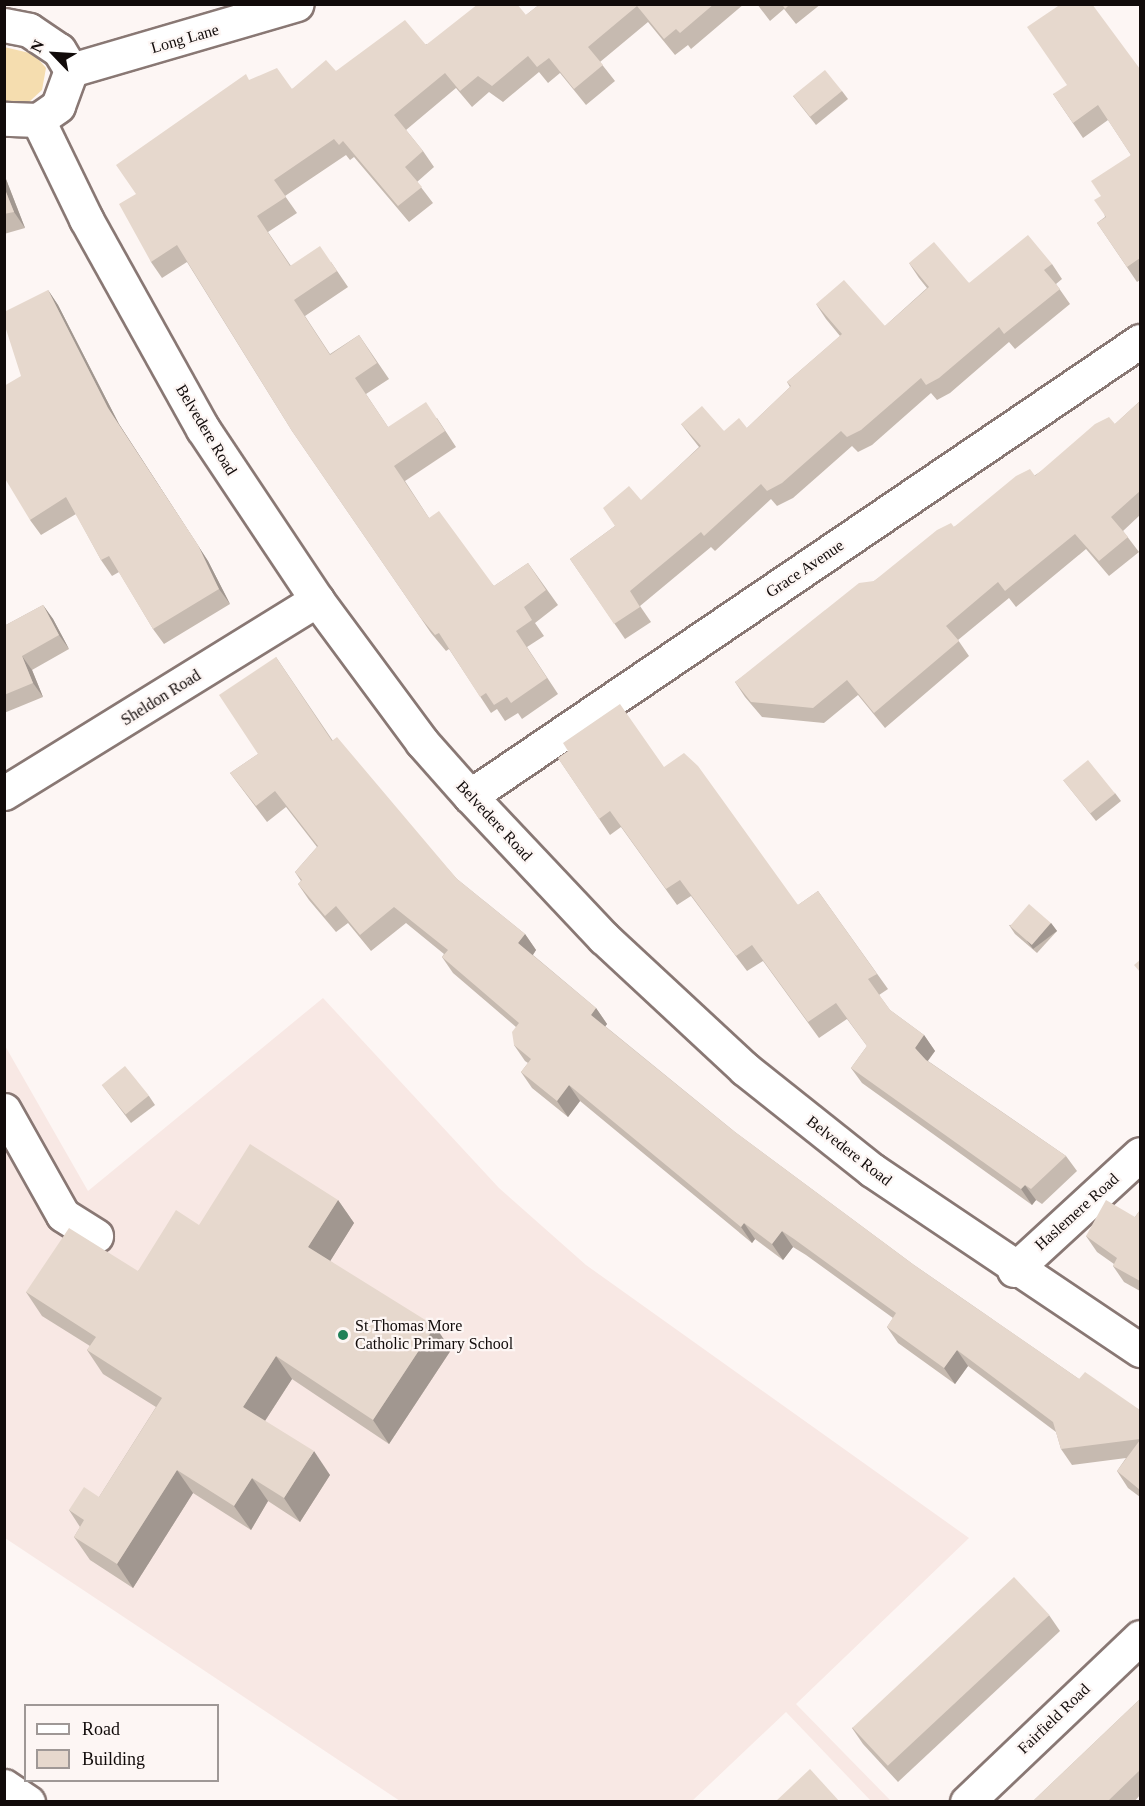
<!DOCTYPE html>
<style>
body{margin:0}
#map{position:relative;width:1145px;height:1806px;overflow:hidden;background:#fdf6f4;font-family:"Times New Roman",serif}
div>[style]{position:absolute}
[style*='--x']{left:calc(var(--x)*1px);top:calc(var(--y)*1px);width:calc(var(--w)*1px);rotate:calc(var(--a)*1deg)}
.built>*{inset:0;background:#f8e8e4}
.green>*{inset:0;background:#f5ddaf}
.roads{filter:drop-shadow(2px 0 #897874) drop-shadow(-2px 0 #897874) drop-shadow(0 2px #897874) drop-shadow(0 -2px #897874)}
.minor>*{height:33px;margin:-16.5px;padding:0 16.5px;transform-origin:16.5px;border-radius:16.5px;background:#fff}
.wall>*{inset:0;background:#c6bab0}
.shaded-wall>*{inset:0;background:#a19790;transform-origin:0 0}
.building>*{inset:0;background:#e6d8cd;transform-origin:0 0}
.dots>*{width:16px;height:16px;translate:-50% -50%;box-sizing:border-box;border:3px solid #fdf6f4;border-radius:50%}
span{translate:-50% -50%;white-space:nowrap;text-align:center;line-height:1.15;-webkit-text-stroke:4.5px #fdf6f4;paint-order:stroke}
.street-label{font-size:16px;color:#110b0a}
.poi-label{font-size:16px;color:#110b0a}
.left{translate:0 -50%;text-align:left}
.frame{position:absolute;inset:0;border:6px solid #110b0a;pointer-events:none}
.legend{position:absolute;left:24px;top:1704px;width:195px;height:78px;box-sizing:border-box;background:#fdf6f4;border:2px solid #9f9896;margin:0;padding:8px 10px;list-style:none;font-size:18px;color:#110b0a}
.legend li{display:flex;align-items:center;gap:12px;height:30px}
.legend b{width:30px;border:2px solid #9f9896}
.north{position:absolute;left:24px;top:24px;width:60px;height:60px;-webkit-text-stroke:4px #fdf6f4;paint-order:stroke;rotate:295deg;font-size:16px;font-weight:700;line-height:24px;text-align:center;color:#110b0a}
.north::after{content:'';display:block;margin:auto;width:21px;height:27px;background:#110b0a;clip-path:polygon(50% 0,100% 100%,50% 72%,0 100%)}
</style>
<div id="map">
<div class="built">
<div style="clip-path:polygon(323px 998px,499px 1188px,586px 1265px,969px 1538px,796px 1704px,891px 1801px,871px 1801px,786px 1712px,692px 1801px,400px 1801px,5px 1538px,4px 1044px,88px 1191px)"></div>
</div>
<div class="green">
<div style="clip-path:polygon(4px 47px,34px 54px,46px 68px,42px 90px,29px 102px,5px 101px)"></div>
</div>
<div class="roads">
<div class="minor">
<div style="--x:4;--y:25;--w:25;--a:11"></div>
<div style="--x:29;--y:30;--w:36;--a:34"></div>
<div style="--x:59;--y:50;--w:23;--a:59"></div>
<div style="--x:71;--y:70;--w:38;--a:110"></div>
<div style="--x:58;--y:106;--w:24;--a:145"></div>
<div style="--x:38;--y:120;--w:34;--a:-178"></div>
<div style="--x:71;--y:70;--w:235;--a:-16.3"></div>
<div style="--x:38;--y:120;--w:110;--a:64.1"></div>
<div style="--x:86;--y:219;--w:240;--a:60.9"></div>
<div style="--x:203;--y:429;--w:206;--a:56.3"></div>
<div style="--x:317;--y:600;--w:177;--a:53.5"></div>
<div style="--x:422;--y:742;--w:72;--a:48.4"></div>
<div style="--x:470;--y:796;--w:195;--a:46.7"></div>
<div style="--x:604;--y:938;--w:192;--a:42.9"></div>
<div style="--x:745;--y:1069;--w:162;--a:38.5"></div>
<div style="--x:872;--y:1170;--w:323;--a:33.9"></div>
<div style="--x:4;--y:793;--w:368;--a:-31.7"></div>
<div style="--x:470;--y:796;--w:810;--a:-34.18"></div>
<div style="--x:4;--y:1110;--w:120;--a:60.7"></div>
<div style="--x:63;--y:1215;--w:39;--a:32"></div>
<div style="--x:1014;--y:1270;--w:171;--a:-42.6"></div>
<div style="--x:4;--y:1786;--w:29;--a:34"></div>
<div style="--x:967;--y:1802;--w:239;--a:-43.6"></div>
</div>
</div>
<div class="wall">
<div style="clip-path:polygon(540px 4px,744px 4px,691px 49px,688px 45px,675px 55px,648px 22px,600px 62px,615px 81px,586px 105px,560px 73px,548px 83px,539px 72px,503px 102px,489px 92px,472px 107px,456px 88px,406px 130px,423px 151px,434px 167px,417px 182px,433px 203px,409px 222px,354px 157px,350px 160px,346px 155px,285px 196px,297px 213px,268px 232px,291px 266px,331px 262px,348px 287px,305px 316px,330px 354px,359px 335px,389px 379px,366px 394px,388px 427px,437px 418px,456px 447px,405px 481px,429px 518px,494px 586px,528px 563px,558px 605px,535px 623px,544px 636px,527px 647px,558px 694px,522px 719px,518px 713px,505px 721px,497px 709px,491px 713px,449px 649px,446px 651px,431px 633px,292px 431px,187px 262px,162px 278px,151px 262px,136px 194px,250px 80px,292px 89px,336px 71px,526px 15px)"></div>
<div style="clip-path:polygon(757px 4px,821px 4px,796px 24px,784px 9px,770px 21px)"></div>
<div style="clip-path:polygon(1140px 69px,1140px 280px,1137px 282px,1097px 223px,1105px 217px,1101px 196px,1131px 155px,1108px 120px,1083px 138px,1053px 94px)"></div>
<div style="clip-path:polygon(842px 91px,848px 99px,816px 125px,793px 96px)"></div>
<div style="clip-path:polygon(4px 174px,25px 228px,4px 234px)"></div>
<div style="clip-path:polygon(909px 263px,969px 283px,1052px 264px,1062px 279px,1056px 284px,1070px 304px,1015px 349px,1009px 342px,950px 393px,937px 400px,931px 393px,872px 445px,858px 452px,852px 446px,793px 498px,777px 506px,771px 499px,715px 551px,711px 547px,640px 606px,651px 622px,625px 639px,570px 559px,615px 526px,699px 447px,681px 424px,724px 431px,747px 428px,790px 387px,787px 382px,840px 336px,826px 319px,816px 304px,885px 326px,927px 288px,919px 278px)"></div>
<div style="clip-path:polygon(48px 290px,58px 305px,119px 424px,208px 561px,230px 604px,164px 644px,153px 629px,119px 572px,112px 576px,101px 560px,76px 514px,41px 535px,30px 520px,21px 376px)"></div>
<div style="clip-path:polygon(1140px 401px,1140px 515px,1123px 531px,1139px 552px,1109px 576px,1086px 549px,1016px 607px,1009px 598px,958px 640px,969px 656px,885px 728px,858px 695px,824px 723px,762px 717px,745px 697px,735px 682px,874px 581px,954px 527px,1115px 424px)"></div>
<div style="clip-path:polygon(43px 605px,53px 619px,69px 649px,32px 670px,43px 697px,4px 713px,4px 626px)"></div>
<div style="clip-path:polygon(276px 657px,333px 741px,457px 879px,525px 934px,536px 950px,533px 955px,596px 1008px,607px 1024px,605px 1026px,735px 1132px,914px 1265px,1079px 1379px,1140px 1410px,1140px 1497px,1128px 1488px,1117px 1471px,1126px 1458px,1072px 1465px,1061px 1449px,1056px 1432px,968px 1366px,955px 1384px,898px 1343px,887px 1327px,893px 1318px,806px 1255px,793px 1247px,783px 1260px,755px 1239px,752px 1243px,580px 1101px,568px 1117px,532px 1088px,521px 1072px,528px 1063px,525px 1061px,514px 1045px,516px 1027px,453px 973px,442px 957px,444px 954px,406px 923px,371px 951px,348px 923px,336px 932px,309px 900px,298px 884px,301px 881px,295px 872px,317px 847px,286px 807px,267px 822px,230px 773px,258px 754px)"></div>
<div style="clip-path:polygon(558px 758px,798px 905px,818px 891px,888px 989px,879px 995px,890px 1010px,924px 1035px,935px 1051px,928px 1061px,1066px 1156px,1077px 1171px,1042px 1204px,1036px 1200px,1032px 1205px,862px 1083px,851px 1068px,867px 1046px,847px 1019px,819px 1038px,763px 961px,747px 971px,691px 896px,677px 905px,621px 827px,610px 835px)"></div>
<div style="clip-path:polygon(1063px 780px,1115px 793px,1121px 801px,1096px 821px)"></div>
<div style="clip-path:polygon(1051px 923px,1057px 931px,1037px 953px,1015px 934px,1009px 925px)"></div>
<div style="clip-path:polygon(102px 1085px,149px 1096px,155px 1105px,131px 1123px)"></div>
<div style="clip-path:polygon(338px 1200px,354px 1223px,330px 1261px,451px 1350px,389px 1444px,292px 1379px,265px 1421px,330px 1475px,300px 1522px,268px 1501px,251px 1530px,193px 1493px,133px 1588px,90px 1560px,74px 1537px,80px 1527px,69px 1510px,99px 1497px,156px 1407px,103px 1374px,87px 1350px,90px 1346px,42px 1316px,26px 1292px,138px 1271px,199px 1225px)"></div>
<div style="clip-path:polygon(1140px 1210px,1140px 1291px,1124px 1282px,1113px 1266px,1114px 1264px,1097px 1252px,1086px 1236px,1135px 1217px)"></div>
<div style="clip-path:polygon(1049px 1615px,1060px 1631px,898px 1782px,863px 1744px,852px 1728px)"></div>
<div style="clip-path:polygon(1140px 1699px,1140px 1795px,1134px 1802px,1032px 1802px)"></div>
</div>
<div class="shaded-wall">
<div style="clip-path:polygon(4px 174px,25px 228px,14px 212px,4px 187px)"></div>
<div style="clip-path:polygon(48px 290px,58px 305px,119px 424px,208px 561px,230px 604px,219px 589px,108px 408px)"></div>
<div style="clip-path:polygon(43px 605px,53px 619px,69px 649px,59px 635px)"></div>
<div style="clip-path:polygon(22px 656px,32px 670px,43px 697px,33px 683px)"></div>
<div style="left:1051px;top:923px;width:10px;height:30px;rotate:53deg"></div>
<div style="clip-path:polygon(525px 934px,536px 950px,530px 959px,518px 943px)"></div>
<div style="clip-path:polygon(596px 1008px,607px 1024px,602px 1031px,591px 1015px)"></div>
<div style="clip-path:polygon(924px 1035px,935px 1051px,926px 1063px,915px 1048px)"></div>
<div style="clip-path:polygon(569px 1085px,580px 1101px,568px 1117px,557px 1101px)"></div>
<div style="clip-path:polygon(1025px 1185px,1036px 1200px,1032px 1205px,1021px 1189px)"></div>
<div style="clip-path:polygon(338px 1200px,354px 1223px,324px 1271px,308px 1247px)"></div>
<div style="clip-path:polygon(744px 1223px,755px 1239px,752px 1243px,741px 1227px)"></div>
<div style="clip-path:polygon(782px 1231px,793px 1247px,783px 1260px,772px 1244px)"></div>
<div style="clip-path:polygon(435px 1326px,451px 1350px,389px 1444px,373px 1420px)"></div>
<div style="clip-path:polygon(957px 1350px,968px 1366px,955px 1384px,944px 1368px)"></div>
<div style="clip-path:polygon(276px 1356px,292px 1379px,259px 1430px,243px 1407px)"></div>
<div style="clip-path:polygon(314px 1451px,330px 1475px,300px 1522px,284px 1498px)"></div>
<div style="clip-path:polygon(177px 1470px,193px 1493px,133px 1588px,117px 1564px)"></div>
<div style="clip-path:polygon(252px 1478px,268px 1501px,251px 1530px,234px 1506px)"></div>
</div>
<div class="building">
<div style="clip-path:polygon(478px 4px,517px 4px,526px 15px,540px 4px,714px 4px,680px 33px,676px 29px,664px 39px,637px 6px,588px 47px,603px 65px,574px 89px,549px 58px,537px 67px,528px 56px,492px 86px,478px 76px,460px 91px,445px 73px,394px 115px,423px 151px,405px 167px,422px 187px,398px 206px,343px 141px,339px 145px,334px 139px,274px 180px,286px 197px,257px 216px,290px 266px,320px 246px,337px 271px,294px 300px,330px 355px,359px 335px,377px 363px,355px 378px,388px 427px,426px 402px,445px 431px,394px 466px,429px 518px,439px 511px,494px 586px,528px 563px,546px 590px,524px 607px,532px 620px,516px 631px,547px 678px,511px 703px,507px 697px,494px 705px,486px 693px,480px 697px,439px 633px,435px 635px,420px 617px,292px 431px,177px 245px,151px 262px,119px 204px,136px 194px,116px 165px,246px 74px,249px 80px,277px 68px,292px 89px,326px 60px,336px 71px,405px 20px,426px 45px)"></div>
<div style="clip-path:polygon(782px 4px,790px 4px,785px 9px)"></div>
<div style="clip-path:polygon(1061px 4px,1092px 4px,1140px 69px,1140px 258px,1127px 267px,1097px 223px,1106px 217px,1094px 200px,1101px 196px,1091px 181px,1131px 155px,1098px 105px,1073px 123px,1053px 94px,1067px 85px,1027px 27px)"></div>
<div style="left:825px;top:70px;width:27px;height:41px;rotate:51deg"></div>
<div style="clip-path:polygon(4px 187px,14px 212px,4px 214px)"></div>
<div style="clip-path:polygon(1028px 235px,1052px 264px,1044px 270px,1060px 289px,1004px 334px,999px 327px,939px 378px,926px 385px,921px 378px,861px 430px,847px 437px,841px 431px,782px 483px,767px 491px,761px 484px,704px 536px,701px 532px,630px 591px,640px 607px,614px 624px,570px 559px,615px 526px,603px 508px,629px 486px,641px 500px,701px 446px,681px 424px,702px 406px,724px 431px,739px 418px,747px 428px,791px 386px,787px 382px,842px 334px,816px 304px,844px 280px,885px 326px,929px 287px,909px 263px,934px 242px,969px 283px)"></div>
<div style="clip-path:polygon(48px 290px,108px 408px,198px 545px,219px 589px,153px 629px,109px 556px,101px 560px,66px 497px,30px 520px,4px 477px,4px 386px,21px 376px,4px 323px,4px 312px)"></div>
<div style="clip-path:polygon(1140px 401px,1140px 491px,1111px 517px,1128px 537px,1099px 561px,1075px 534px,1005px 591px,998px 582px,946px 626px,959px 641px,874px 713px,847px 680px,813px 708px,751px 702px,735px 682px,859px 583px,874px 581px,937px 530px,951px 523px,954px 527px,1016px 476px,1030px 469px,1035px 476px,1095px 424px,1109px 417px,1115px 424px)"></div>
<div style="clip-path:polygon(43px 605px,59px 635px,22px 656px,33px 683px,4px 695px,4px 626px)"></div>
<div style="clip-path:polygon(276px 657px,332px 741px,337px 737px,457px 879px,525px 934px,518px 943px,596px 1008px,591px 1015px,735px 1132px,914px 1265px,1079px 1379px,1085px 1372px,1140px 1410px,1140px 1439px,1061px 1449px,1053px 1422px,957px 1350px,944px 1368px,887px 1327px,896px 1313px,794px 1239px,782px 1231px,772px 1244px,744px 1223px,741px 1227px,569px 1085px,557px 1101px,521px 1072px,531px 1059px,514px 1045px,512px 1032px,519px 1023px,442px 957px,448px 950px,394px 907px,360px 935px,336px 906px,325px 916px,298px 884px,302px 880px,295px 872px,318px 846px,275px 791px,256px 806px,230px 773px,258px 754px,219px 695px)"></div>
<div style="clip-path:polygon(620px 704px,664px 767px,684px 753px,698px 766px,798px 905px,818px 891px,877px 974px,868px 979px,890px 1010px,924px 1035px,915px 1048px,926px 1060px,1066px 1156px,1031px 1189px,1025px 1185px,1021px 1189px,851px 1068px,867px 1046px,836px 1003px,808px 1022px,752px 945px,736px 956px,680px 880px,666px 889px,610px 811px,599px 819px,558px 758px,568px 751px,563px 743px)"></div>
<div style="left:1088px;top:760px;width:43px;height:32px;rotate:51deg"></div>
<div style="left:1029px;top:904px;width:29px;height:29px;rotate:41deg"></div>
<div style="clip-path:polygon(1140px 960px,1140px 972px,1134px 965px)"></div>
<div style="left:125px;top:1066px;width:38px;height:30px;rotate:51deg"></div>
<div style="clip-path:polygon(250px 1144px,338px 1200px,308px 1247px,435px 1326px,373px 1420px,276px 1356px,243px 1407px,314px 1451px,284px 1498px,252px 1478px,234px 1506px,177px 1470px,117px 1564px,74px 1537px,84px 1520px,69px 1510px,84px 1487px,99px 1497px,162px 1398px,87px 1350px,96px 1337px,26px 1292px,69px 1228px,138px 1271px,176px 1210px,199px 1225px)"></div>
<div style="clip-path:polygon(1106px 1200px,1135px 1217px,1140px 1210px,1140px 1281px,1113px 1266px,1117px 1258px,1086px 1236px)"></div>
<div style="clip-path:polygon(1140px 1440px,1140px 1490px,1117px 1471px)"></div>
<div style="left:1014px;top:1577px;width:52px;height:221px;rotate:47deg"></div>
<div style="clip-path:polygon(1140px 1699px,1140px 1770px,1107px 1802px,1032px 1802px)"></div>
<div style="clip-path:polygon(810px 1769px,840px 1802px,775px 1802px)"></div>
</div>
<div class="dots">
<div style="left:343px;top:1335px;background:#218158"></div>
</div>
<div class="street-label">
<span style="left:185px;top:39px;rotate:-16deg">Long Lane</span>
<span style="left:206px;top:430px;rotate:59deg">Belvedere Road</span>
<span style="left:805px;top:569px;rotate:-34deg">Grace Avenue</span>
<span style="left:161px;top:698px;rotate:-32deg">Sheldon Road</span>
<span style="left:494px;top:821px;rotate:47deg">Belvedere Road</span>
<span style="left:849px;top:1151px;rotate:38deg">Belvedere Road</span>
<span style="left:1077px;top:1212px;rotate:-42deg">Haslemere Road</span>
<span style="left:1054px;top:1719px;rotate:-44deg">Fairfield Road</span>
</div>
<div class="poi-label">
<span class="left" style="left:355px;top:1335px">St Thomas More<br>Catholic Primary School</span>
</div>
<div class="frame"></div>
<ul class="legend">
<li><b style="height:8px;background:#fff"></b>Road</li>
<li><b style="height:16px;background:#e6d8cd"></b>Building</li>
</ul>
<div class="north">N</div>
</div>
